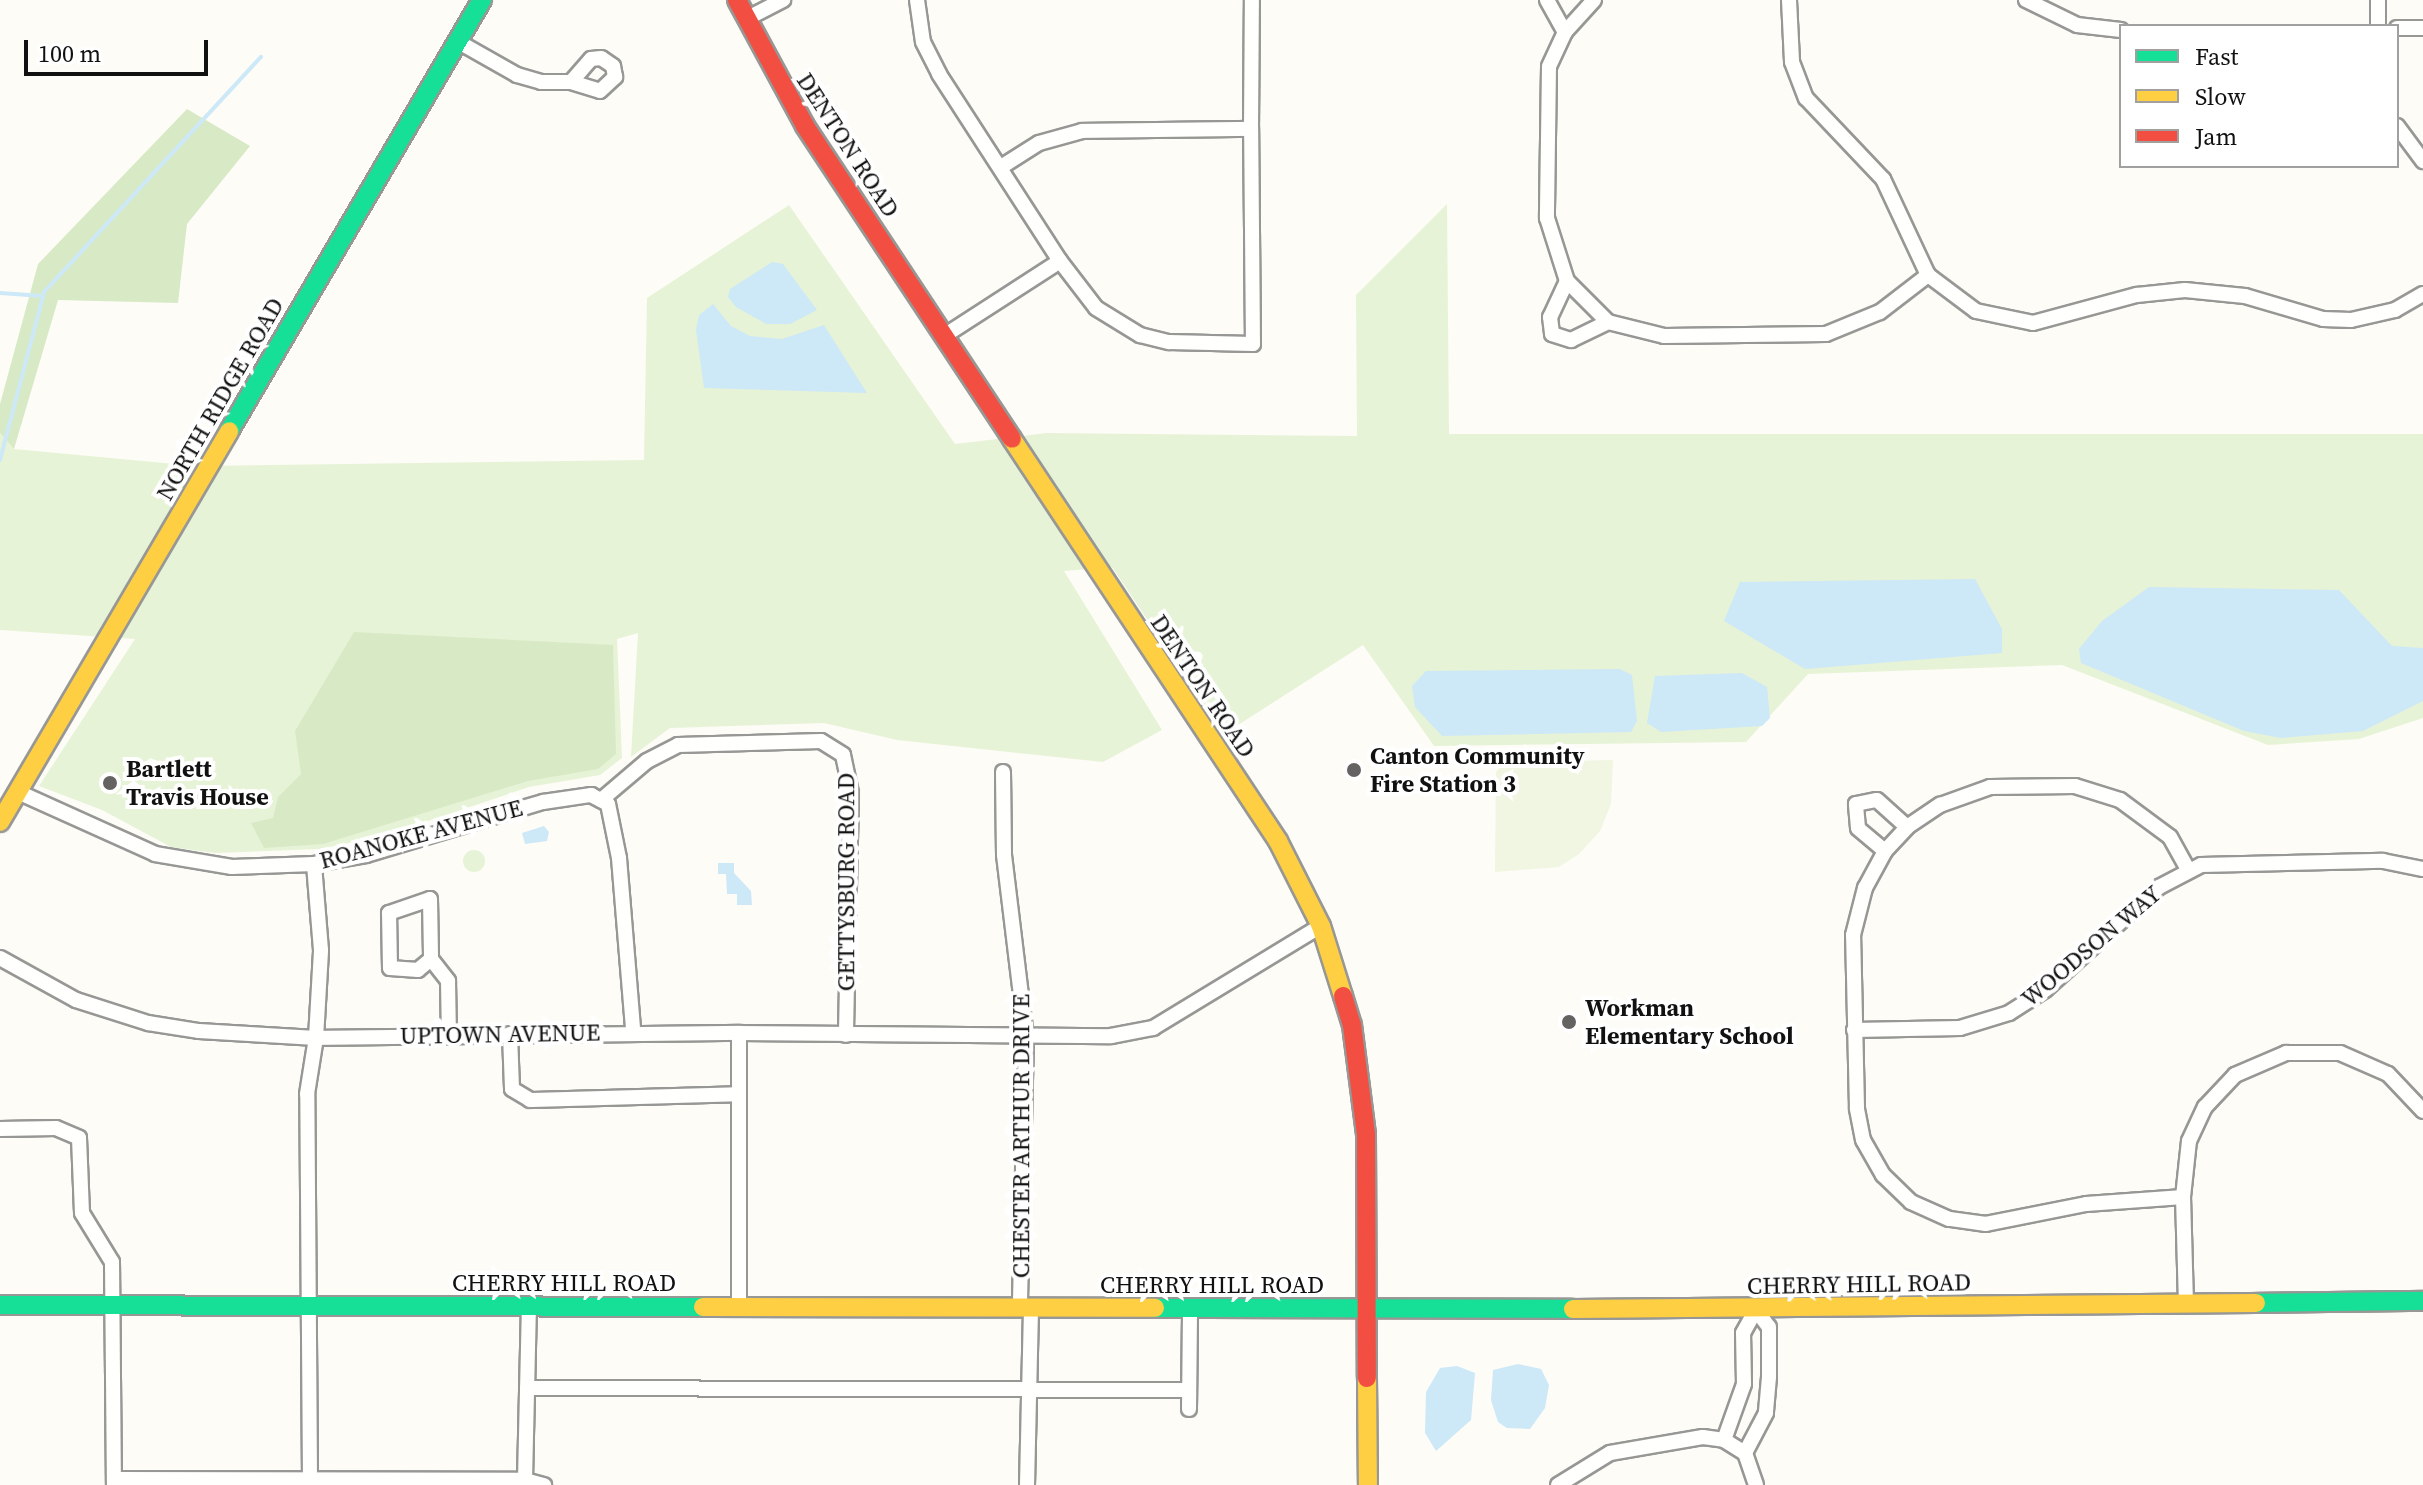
<!DOCTYPE html>
<style>
body{margin:0}
#map{position:relative;width:2423px;height:1485px;overflow:hidden;background:#fdfcf7;font-family:"Source Serif 4",serif}
div>[style]{position:absolute}
[style*='--x']{left:calc(var(--x)*1px);top:calc(var(--y)*1px);width:calc(var(--w)*1px);rotate:calc(var(--a)*1deg)}
.green>*{inset:0;background:#e7f3d7}
.round{border-radius:50%}
.forest>*{inset:0;background:#d8eac5}
.pitch>*{inset:0;background:#f0f6e1}
.water>*{inset:0;background:#cde8f7}
.stream>*{height:4px;margin:-2px;padding:0 2px;transform-origin:2px;border-radius:2px;background:#cde8f7}
.roads{filter:drop-shadow(2px 0 #979795) drop-shadow(-2px 0 #979795) drop-shadow(0 2px #979795) drop-shadow(0 -2px #979795)}
.street>*{height:14px;margin:-7px;padding:0 7px;transform-origin:7px;border-radius:7px;background:#fffffe}
.fast>*{height:18px;margin:-9px;padding:0 9px;transform-origin:9px;border-radius:9px;background:#16e098}
.slow>*{height:18px;margin:-9px;padding:0 9px;transform-origin:9px;border-radius:9px;background:#ffcf43}
.jam>*{height:18px;margin:-9px;padding:0 9px;transform-origin:9px;border-radius:9px;background:#f24e42}
.dots>*{width:22px;height:22px;translate:-50% -50%;box-sizing:border-box;border:4px solid #fff;border-radius:50%}
span{translate:-50% -50%;white-space:nowrap;text-align:center;line-height:1.15;-webkit-text-stroke:8px #fff;paint-order:stroke}
.street-label{font-size:24px;color:#111}
.poi-label{font-size:24px;color:#111;font-weight:700}
.left{translate:0 -50%;text-align:left}
.legend{position:absolute;left:2119px;top:24px;width:280px;height:144px;box-sizing:border-box;background:#fff;border:2px solid #a0a0a0;margin:0;padding:10px 14px;list-style:none;font-size:24px;color:#111}
.legend li{display:flex;align-items:center;gap:16px;height:40px}
.legend b{width:40px;border:2px solid #a0a0a0}
.scale{position:absolute;left:24px;top:40px;width:184px;height:36px;box-sizing:border-box;border:4px solid #111;border-top:0;padding-left:10px;font-size:24px;line-height:28px;white-space:nowrap;color:#111;-webkit-text-stroke:6px #fff;paint-order:stroke}
</style>
<div id="map">
<div class="green">
<div style="clip-path:polygon(1447px 204px,1449px 434px,2423px 434px,2423px 718px,2359px 739px,2268px 745px,2062px 665px,1808px 674px,1746px 742px,1434px 746px,1363px 645px,1224px 734px,1112px 567px,1064px 571px,1162px 730px,1103px 762px,897px 740px,824px 723px,670px 728px,631px 757px,638px 633px,617px 639px,622px 758px,600px 775px,529px 787px,380px 837px,319px 849px,215px 853px,171px 847px,102px 810px,39px 786px,135px 639px,0 630px,0 433px,14px 449px,196px 466px,644px 460px,647px 298px,789px 205px,955px 444px,1046px 433px,1357px 436px,1356px 295px)"></div>
<div class="round" style="left:463px;top:850px;width:22px;height:22px"></div>
</div>
<div class="forest">
<div style="clip-path:polygon(187px 109px,250px 146px,187px 224px,178px 303px,58px 300px,14px 449px,0 433px,0 404px,38px 264px)"></div>
<div style="clip-path:polygon(354px 632px,613px 645px,616px 754px,598px 769px,528px 781px,323px 844px,264px 848px,251px 823px,273px 818px,278px 797px,301px 774px,295px 731px)"></div>
</div>
<div class="pitch">
<div style="clip-path:polygon(1613px 760px,1611px 804px,1600px 831px,1579px 854px,1559px 867px,1495px 872px,1496px 772px,1505px 762px)"></div>
</div>
<div class="water">
<div style="clip-path:polygon(772px 262px,783px 264px,817px 310px,790px 324px,766px 324px,736px 307px,728px 297px,730px 289px)"></div>
<div style="clip-path:polygon(713px 304px,731px 326px,750px 336px,782px 339px,824px 325px,867px 393px,704px 388px,696px 330px,699px 315px)"></div>
<div style="clip-path:polygon(1975px 579px,2002px 629px,2002px 653px,1805px 669px,1724px 621px,1740px 582px)"></div>
<div style="clip-path:polygon(2149px 587px,2339px 590px,2392px 646px,2423px 648px,2423px 701px,2363px 731px,2281px 738px,2244px 731px,2081px 663px,2079px 649px,2102px 621px)"></div>
<div style="clip-path:polygon(1620px 669px,1632px 675px,1637px 721px,1631px 732px,1442px 736px,1415px 707px,1412px 686px,1426px 671px)"></div>
<div style="clip-path:polygon(1742px 673px,1767px 687px,1770px 718px,1762px 726px,1661px 732px,1647px 723px,1655px 676px)"></div>
<div style="clip-path:polygon(544px 826px,549px 832px,547px 841px,525px 844px,522px 833px)"></div>
<div style="clip-path:polygon(718px 863px,734px 863px,734px 873px,751px 891px,752px 905px,737px 905px,737px 894px,727px 894px,726px 874px,718px 874px)"></div>
<div style="clip-path:polygon(1518px 1364px,1541px 1369px,1549px 1385px,1545px 1408px,1530px 1429px,1507px 1428px,1498px 1422px,1491px 1400px,1493px 1370px)"></div>
<div style="clip-path:polygon(1457px 1366px,1475px 1373px,1471px 1420px,1436px 1451px,1425px 1433px,1426px 1392px,1440px 1368px)"></div>
</div>
<div class="stream">
<div style="--x:0;--y:293;--w:43;--a:4"></div>
<div style="--x:0;--y:460;--w:174;--a:-75.3"></div>
<div style="--x:44;--y:292;--w:320;--a:-47.3"></div>
</div>
<div class="roads">
<div class="street">
<div style="--x:917;--y:0;--w:42;--a:81.9"></div>
<div style="--x:923;--y:42;--w:36;--a:63"></div>
<div style="--x:939;--y:74;--w:223;--a:57.1"></div>
<div style="--x:1060;--y:261;--w:138;--a:147.1"></div>
<div style="--x:1547;--y:0;--w:37;--a:61"></div>
<div style="--x:1594;--y:0;--w:43;--a:132.2"></div>
<div style="--x:1565;--y:32;--w:38;--a:115"></div>
<div style="--x:1549;--y:67;--w:151;--a:90.8"></div>
<div style="--x:1547;--y:218;--w:66;--a:72.4"></div>
<div style="--x:1567;--y:281;--w:58;--a:45"></div>
<div style="--x:1608;--y:322;--w:58;--a:14"></div>
<div style="--x:1664;--y:336;--w:162;--a:-0.7"></div>
<div style="--x:1826;--y:334;--w:58;--a:-22.2"></div>
<div style="--x:1880;--y:312;--w:61;--a:-37.6"></div>
<div style="--x:1789;--y:0;--w:62;--a:87.2"></div>
<div style="--x:1792;--y:62;--w:39;--a:69"></div>
<div style="--x:1806;--y:98;--w:112;--a:46.5"></div>
<div style="--x:1883;--y:179;--w:106;--a:64.9"></div>
<div style="--x:1928;--y:275;--w:60;--a:36.9"></div>
<div style="--x:1976;--y:311;--w:58;--a:11.9"></div>
<div style="--x:2033;--y:323;--w:108;--a:-15.1"></div>
<div style="--x:2137;--y:295;--w:48;--a:-5.9"></div>
<div style="--x:2185;--y:290;--w:60;--a:5.7"></div>
<div style="--x:2245;--y:296;--w:81;--a:16.4"></div>
<div style="--x:2323;--y:319;--w:28;--a:2"></div>
<div style="--x:2351;--y:320;--w:45;--a:-12.8"></div>
<div style="--x:2395;--y:310;--w:32;--a:-30"></div>
<div style="--x:2026;--y:0;--w:57;--a:26.1"></div>
<div style="--x:2077;--y:25;--w:44;--a:6.5"></div>
<div style="--x:2378;--y:0;--w:26;--a:90"></div>
<div style="--x:746;--y:19;--w:42;--a:-27.2"></div>
<div style="--x:2397;--y:28;--w:26;--a:0"></div>
<div style="--x:457;--y:41;--w:69;--a:29.5"></div>
<div style="--x:517;--y:75;--w:25;--a:16"></div>
<div style="--x:541;--y:82;--w:30;--a:0"></div>
<div style="--x:571;--y:82;--w:30;--a:17"></div>
<div style="--x:600;--y:91;--w:21;--a:-43"></div>
<div style="--x:615;--y:77;--w:11;--a:-100"></div>
<div style="--x:613;--y:66;--w:14;--a:-146"></div>
<div style="--x:601;--y:58;--w:10;--a:174"></div>
<div style="--x:591;--y:59;--w:30;--a:131"></div>
<div style="--x:2397;--y:126;--w:44;--a:53.4"></div>
<div style="--x:1001;--y:167;--w:45;--a:-32.3"></div>
<div style="--x:1039;--y:143;--w:45;--a:-15.6"></div>
<div style="--x:1082;--y:131;--w:169;--a:-0.7"></div>
<div style="--x:1251;--y:129;--w:129;--a:-89.6"></div>
<div style="--x:1060;--y:261;--w:59;--a:52.5"></div>
<div style="--x:1096;--y:308;--w:52;--a:31.5"></div>
<div style="--x:1140;--y:335;--w:30;--a:14"></div>
<div style="--x:1169;--y:342;--w:84;--a:1.4"></div>
<div style="--x:1253;--y:344;--w:215;--a:-90.5"></div>
<div style="--x:1567;--y:281;--w:40;--a:115"></div>
<div style="--x:1550;--y:317;--w:17;--a:83"></div>
<div style="--x:1552;--y:334;--w:20;--a:18"></div>
<div style="--x:1571;--y:340;--w:41;--a:-25.9"></div>
<div style="--x:1003;--y:772;--w:83;--a:89.3"></div>
<div style="--x:1004;--y:855;--w:183;--a:83.1"></div>
<div style="--x:1026;--y:1037;--w:272;--a:91.3"></div>
<div style="--x:18;--y:792;--w:150;--a:24.3"></div>
<div style="--x:155;--y:854;--w:78;--a:9.6"></div>
<div style="--x:232;--y:867;--w:82;--a:-2.1"></div>
<div style="--x:314;--y:864;--w:53;--a:-9.8"></div>
<div style="--x:366;--y:855;--w:185;--a:-16.7"></div>
<div style="--x:543;--y:802;--w:49;--a:-8.3"></div>
<div style="--x:591;--y:795;--w:19;--a:28"></div>
<div style="--x:608;--y:804;--w:55;--a:78.5"></div>
<div style="--x:619;--y:858;--w:173;--a:85.3"></div>
<div style="--x:601;--y:800;--w:60;--a:-40.3"></div>
<div style="--x:647;--y:761;--w:35;--a:-27"></div>
<div style="--x:678;--y:745;--w:143;--a:-1.6"></div>
<div style="--x:821;--y:741;--w:26;--a:32"></div>
<div style="--x:843;--y:755;--w:39;--a:78"></div>
<div style="--x:851;--y:793;--w:242;--a:91.2"></div>
<div style="--x:1885;--y:851;--w:35;--a:-140"></div>
<div style="--x:1858;--y:828;--w:24;--a:-95"></div>
<div style="--x:1856;--y:804;--w:21;--a:-11"></div>
<div style="--x:1877;--y:800;--w:40;--a:42"></div>
<div style="--x:0;--y:958;--w:87;--a:28.9"></div>
<div style="--x:76;--y:1000;--w:76;--a:17.7"></div>
<div style="--x:148;--y:1023;--w:52;--a:8.9"></div>
<div style="--x:199;--y:1031;--w:117;--a:3.4"></div>
<div style="--x:316;--y:1038;--w:423;--a:-0.7"></div>
<div style="--x:739;--y:1033;--w:275;--a:90"></div>
<div style="--x:431;--y:959;--w:17;--a:140"></div>
<div style="--x:418;--y:970;--w:28;--a:-176"></div>
<div style="--x:390;--y:968;--w:55;--a:-91"></div>
<div style="--x:389;--y:913;--w:43;--a:-18.9"></div>
<div style="--x:430;--y:899;--w:60;--a:89"></div>
<div style="--x:431;--y:959;--w:28;--a:52"></div>
<div style="--x:448;--y:981;--w:55;--a:89"></div>
<div style="--x:1854;--y:1030;--w:106;--a:-1.1"></div>
<div style="--x:1960;--y:1028;--w:51;--a:-17"></div>
<div style="--x:2009;--y:1013;--w:43;--a:-32.6"></div>
<div style="--x:2045;--y:990;--w:154;--a:-42.1"></div>
<div style="--x:2159;--y:887;--w:47;--a:-27.6"></div>
<div style="--x:2201;--y:865;--w:182;--a:-1.3"></div>
<div style="--x:2383;--y:861;--w:41;--a:11.3"></div>
<div style="--x:739;--y:1033;--w:372;--a:0.5"></div>
<div style="--x:1111;--y:1036;--w:43;--a:-10.8"></div>
<div style="--x:1153;--y:1028;--w:197;--a:-31.3"></div>
<div style="--x:510;--y:1034;--w:55;--a:87.9"></div>
<div style="--x:512;--y:1089;--w:21;--a:31"></div>
<div style="--x:530;--y:1100;--w:209;--a:-1.6"></div>
<div style="--x:0;--y:1129;--w:56;--a:-1"></div>
<div style="--x:56;--y:1128;--w:25;--a:23"></div>
<div style="--x:79;--y:1138;--w:75;--a:87.7"></div>
<div style="--x:82;--y:1213;--w:57;--a:58.5"></div>
<div style="--x:112;--y:1262;--w:223;--a:89.5"></div>
<div style="--x:2183;--y:1197;--w:97;--a:175.9"></div>
<div style="--x:2086;--y:1204;--w:102;--a:168.7"></div>
<div style="--x:1986;--y:1224;--w:37;--a:-172"></div>
<div style="--x:1949;--y:1219;--w:42;--a:-155.9"></div>
<div style="--x:1911;--y:1202;--w:39;--a:-136"></div>
<div style="--x:1883;--y:1175;--w:40;--a:-119.7"></div>
<div style="--x:1863;--y:1140;--w:33;--a:-101"></div>
<div style="--x:1857;--y:1108;--w:173;--a:-91.3"></div>
<div style="--x:1853;--y:935;--w:49;--a:-75.7"></div>
<div style="--x:1865;--y:888;--w:42;--a:-61.6"></div>
<div style="--x:1885;--y:851;--w:33;--a:-47"></div>
<div style="--x:1907;--y:827;--w:40;--a:-34"></div>
<div style="--x:1940;--y:805;--w:53;--a:-19.8"></div>
<div style="--x:1990;--y:787;--w:85;--a:-0.7"></div>
<div style="--x:2075;--y:786;--w:47;--a:17.3"></div>
<div style="--x:2120;--y:800;--w:62;--a:36.5"></div>
<div style="--x:2170;--y:837;--w:37;--a:61"></div>
<div style="--x:2186;--y:1304;--w:107;--a:-91.6"></div>
<div style="--x:2183;--y:1197;--w:56;--a:-83.9"></div>
<div style="--x:2189;--y:1141;--w:38;--a:-65"></div>
<div style="--x:2205;--y:1107;--w:44;--a:-46.8"></div>
<div style="--x:2235;--y:1075;--w:56;--a:-23.3"></div>
<div style="--x:2286;--y:1053;--w:54;--a:0"></div>
<div style="--x:2340;--y:1053;--w:52;--a:23.6"></div>
<div style="--x:2388;--y:1074;--w:51;--a:46.6"></div>
<div style="--x:527;--y:1388;--w:662;--a:0.17"></div>
<div style="--x:1189;--y:1409;--w:100;--a:-89.4"></div>
<div style="--x:1724;--y:1440;--w:59;--a:-70.3"></div>
<div style="--x:1744;--y:1384;--w:51;--a:-91.1"></div>
<div style="--x:1743;--y:1333;--w:26;--a:-61"></div>
<div style="--x:1756;--y:1310;--w:21;--a:53"></div>
<div style="--x:1769;--y:1327;--w:50;--a:90"></div>
<div style="--x:1769;--y:1377;--w:36;--a:95"></div>
<div style="--x:1766;--y:1413;--w:45;--a:117.7"></div>
<div style="--x:114;--y:1479;--w:411;--a:0.1"></div>
<div style="--x:525;--y:1480;--w:20;--a:15"></div>
<div style="--x:310;--y:1479;--w:385;--a:-90.4"></div>
<div style="--x:307;--y:1094;--w:57;--a:-80.9"></div>
<div style="--x:316;--y:1038;--w:88;--a:-86.7"></div>
<div style="--x:321;--y:950;--w:86;--a:-94.7"></div>
<div style="--x:525;--y:1480;--w:173;--a:-88.7"></div>
<div style="--x:1027;--y:1485;--w:176;--a:-88.7"></div>
<div style="--x:1558;--y:1485;--w:61;--a:-31.6"></div>
<div style="--x:1610;--y:1453;--w:94;--a:-9.8"></div>
<div style="--x:1703;--y:1437;--w:21;--a:8"></div>
<div style="--x:1724;--y:1440;--w:25;--a:32"></div>
<div style="--x:1745;--y:1453;--w:34;--a:71"></div>
</div>
<div class="fast">
<div style="--x:229;--y:431;--w:500;--a:-59.6"></div>
<div style="--x:2256;--y:1303;--w:167;--a:-0.7"></div>
<div style="--x:0;--y:1305;--w:703;--a:0.16"></div>
<div style="--x:1155;--y:1308;--w:418;--a:0.1"></div>
</div>
<div class="slow">
<div style="--x:1012;--y:439;--w:482;--a:56.5"></div>
<div style="--x:1278;--y:841;--w:95;--a:63.2"></div>
<div style="--x:1321;--y:926;--w:73;--a:72.6"></div>
<div style="--x:0;--y:822;--w:453;--a:-59.6"></div>
<div style="--x:703;--y:1307;--w:452;--a:0.1"></div>
<div style="--x:1573;--y:1309;--w:683;--a:-0.5"></div>
<div style="--x:1367;--y:1378;--w:107;--a:89.5"></div>
</div>
<div class="jam">
<div style="--x:737;--y:0;--w:143;--a:61.6"></div>
<div style="--x:805;--y:126;--w:375;--a:56.5"></div>
<div style="--x:1343;--y:996;--w:30;--a:73"></div>
<div style="--x:1352;--y:1025;--w:111;--a:82.7"></div>
<div style="--x:1366;--y:1135;--w:243;--a:89.8"></div>
</div>
</div>
<div class="dots">
<div style="left:1354px;top:770px;background:#646362"></div>
<div style="left:110px;top:783px;background:#646362"></div>
<div style="left:1569px;top:1022px;background:#646362"></div>
</div>
<div class="street-label">
<span style="left:848px;top:145px;rotate:57deg">DENTON ROAD</span>
<span style="left:220px;top:399px;rotate:-60deg">NORTH RIDGE ROAD</span>
<span style="left:1203px;top:686px;rotate:56deg">DENTON ROAD</span>
<span style="left:421px;top:834px;rotate:-15deg">ROANOKE AVENUE</span>
<span style="left:846px;top:882px;rotate:-90deg">GETTYSBURG ROAD</span>
<span style="left:2091px;top:946px;rotate:-40deg">WOODSON WAY</span>
<span style="left:500px;top:1034px;rotate:-1deg">UPTOWN AVENUE</span>
<span style="left:1021px;top:1136px;rotate:-90deg">CHESTER ARTHUR DRIVE</span>
<span style="left:564px;top:1283px">CHERRY HILL ROAD</span>
<span style="left:1859px;top:1284px;rotate:-1deg">CHERRY HILL ROAD</span>
<span style="left:1212px;top:1285px">CHERRY HILL ROAD</span>
</div>
<div class="poi-label">
<span class="left" style="left:1370px;top:770px">Canton Community<br>Fire Station 3</span>
<span class="left" style="left:126px;top:783px">Bartlett<br>Travis House</span>
<span class="left" style="left:1585px;top:1022px">Workman<br>Elementary School</span>
</div>
<ul class="legend">
<li><b style="height:10px;background:#16e098"></b>Fast</li>
<li><b style="height:10px;background:#ffcf43"></b>Slow</li>
<li><b style="height:10px;background:#f24e42"></b>Jam</li>
</ul>
<div class="scale">100 m</div>
</div>
